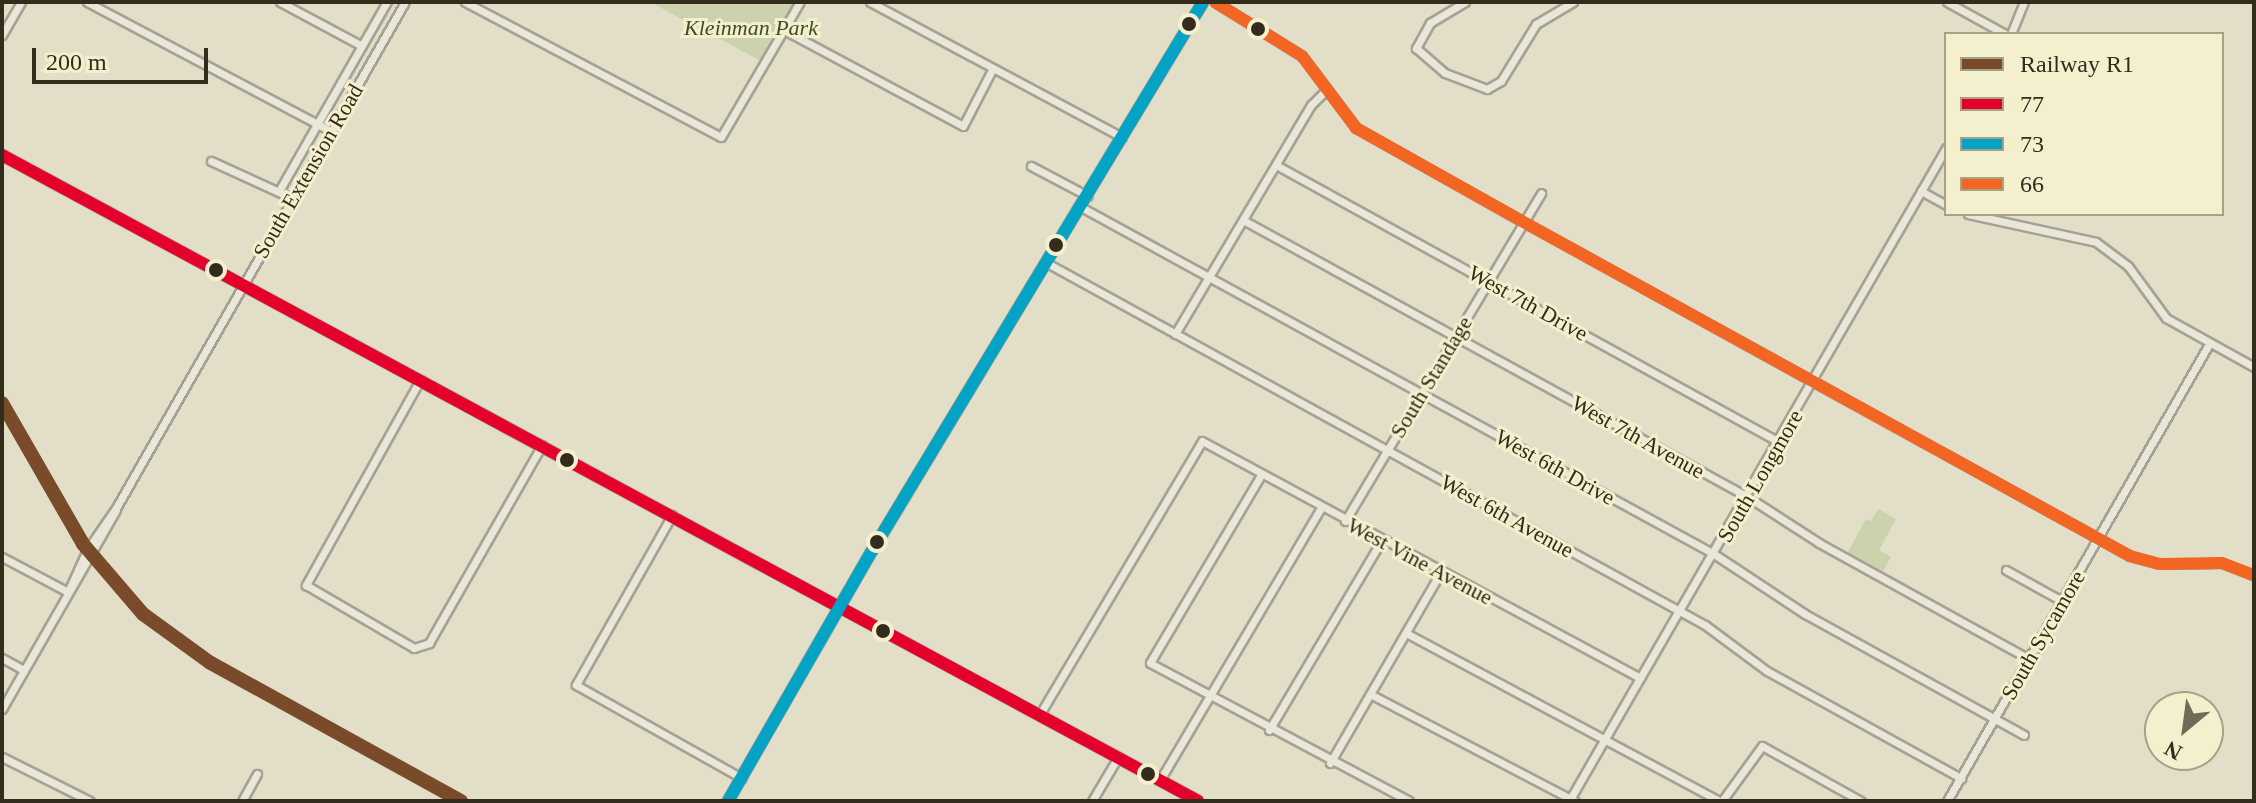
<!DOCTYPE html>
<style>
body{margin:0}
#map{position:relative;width:2256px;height:803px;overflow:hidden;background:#e2dec8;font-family:Georgia,serif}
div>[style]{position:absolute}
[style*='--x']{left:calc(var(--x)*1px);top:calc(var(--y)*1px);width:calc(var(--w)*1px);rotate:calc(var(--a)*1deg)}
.green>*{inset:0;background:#ccd2ab}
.roads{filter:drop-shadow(2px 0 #a6a292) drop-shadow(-2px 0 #a6a292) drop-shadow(0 2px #a6a292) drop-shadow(0 -2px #a6a292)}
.minor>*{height:7px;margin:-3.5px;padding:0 3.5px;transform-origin:3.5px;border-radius:3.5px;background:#e9e7da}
.major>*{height:8px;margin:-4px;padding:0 4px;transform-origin:4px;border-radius:4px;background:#e0decb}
.bus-1>*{height:12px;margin:-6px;padding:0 6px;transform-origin:6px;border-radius:6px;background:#e4002b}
.bus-2>*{height:12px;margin:-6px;padding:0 6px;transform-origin:6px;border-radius:6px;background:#03a3c5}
.bus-3>*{height:12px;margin:-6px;padding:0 6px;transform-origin:6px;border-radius:6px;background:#f26522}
.rail-1>*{height:14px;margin:-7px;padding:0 7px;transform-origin:7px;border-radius:7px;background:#7a4b2a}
.dots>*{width:22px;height:22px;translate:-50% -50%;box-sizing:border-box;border:4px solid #f4efcd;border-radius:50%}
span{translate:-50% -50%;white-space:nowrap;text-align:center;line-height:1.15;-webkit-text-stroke:6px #f4efcd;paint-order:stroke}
.park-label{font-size:22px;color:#3d4f23;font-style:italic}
.street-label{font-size:22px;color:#332b1c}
.frame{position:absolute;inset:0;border:4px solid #332b1c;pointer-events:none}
.legend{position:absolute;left:1944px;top:32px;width:280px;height:184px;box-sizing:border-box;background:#f4efcd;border:2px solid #a7a186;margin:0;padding:10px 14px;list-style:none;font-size:24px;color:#332b1c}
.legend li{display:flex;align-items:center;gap:16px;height:40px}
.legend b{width:40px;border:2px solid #a7a186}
.north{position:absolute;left:2144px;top:691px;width:80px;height:80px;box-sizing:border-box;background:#f4efcd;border:2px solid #a7a186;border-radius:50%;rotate:209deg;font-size:22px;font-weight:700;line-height:32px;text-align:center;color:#332b1c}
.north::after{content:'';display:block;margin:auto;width:28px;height:36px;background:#706a58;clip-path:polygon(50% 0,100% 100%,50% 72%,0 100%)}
.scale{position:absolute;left:32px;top:48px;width:176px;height:36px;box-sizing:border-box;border:4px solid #332b1c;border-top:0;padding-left:10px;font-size:24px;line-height:28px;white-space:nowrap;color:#332b1c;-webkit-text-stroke:6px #f4efcd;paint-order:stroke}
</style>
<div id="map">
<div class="green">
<div style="clip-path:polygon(650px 2px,795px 2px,761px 61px)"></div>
<div style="clip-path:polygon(1878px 509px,1896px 519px,1879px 550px,1891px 557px,1883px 571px,1848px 552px,1866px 519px,1871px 521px)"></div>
</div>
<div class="roads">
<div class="minor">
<div style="--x:87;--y:2;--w:276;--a:27.9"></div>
<div style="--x:280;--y:2;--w:93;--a:28.2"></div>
<div style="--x:465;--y:2;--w:289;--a:27.8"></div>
<div style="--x:721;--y:137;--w:156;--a:-59.7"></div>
<div style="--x:870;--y:2;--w:286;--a:28.2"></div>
<div style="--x:1215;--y:2;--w:102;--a:31.8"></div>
<div style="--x:1302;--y:56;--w:90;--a:53.1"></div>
<div style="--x:1356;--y:128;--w:198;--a:29.3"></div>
<div style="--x:1529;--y:225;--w:686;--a:28.84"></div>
<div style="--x:2130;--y:556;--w:31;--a:15"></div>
<div style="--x:2160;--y:564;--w:62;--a:-0.9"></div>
<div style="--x:2222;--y:563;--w:34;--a:21"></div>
<div style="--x:1465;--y:2;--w:41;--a:149"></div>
<div style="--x:1430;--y:23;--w:29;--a:119"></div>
<div style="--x:1416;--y:48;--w:38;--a:41"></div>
<div style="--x:1445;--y:73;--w:45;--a:20.9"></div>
<div style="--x:1487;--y:89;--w:16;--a:-30"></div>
<div style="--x:1501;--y:81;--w:67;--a:-58.4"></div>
<div style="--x:1536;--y:24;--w:43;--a:-30.7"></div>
<div style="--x:1947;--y:2;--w:66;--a:28.9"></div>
<div style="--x:784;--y:30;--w:203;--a:28.2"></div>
<div style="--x:963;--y:126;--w:65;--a:-62.7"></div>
<div style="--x:2011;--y:34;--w:35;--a:-68"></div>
<div style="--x:2;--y:35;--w:38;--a:-60"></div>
<div style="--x:211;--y:161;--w:89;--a:24.6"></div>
<div style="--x:1276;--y:165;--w:574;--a:28.84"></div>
<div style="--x:1031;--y:166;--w:64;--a:27.8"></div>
<div style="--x:279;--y:191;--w:218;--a:-60.3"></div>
<div style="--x:1921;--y:191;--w:29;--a:29"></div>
<div style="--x:1081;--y:207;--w:722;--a:28.73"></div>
<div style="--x:1714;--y:554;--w:109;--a:33.4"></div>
<div style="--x:1805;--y:614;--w:250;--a:28.9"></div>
<div style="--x:1968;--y:214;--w:131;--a:12.3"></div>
<div style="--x:2096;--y:242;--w:40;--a:37"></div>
<div style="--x:2128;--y:266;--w:64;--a:53.8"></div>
<div style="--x:2166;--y:318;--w:101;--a:29.1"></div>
<div style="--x:1243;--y:220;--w:576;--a:28.75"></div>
<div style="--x:1748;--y:497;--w:85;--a:32.9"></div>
<div style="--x:1819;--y:543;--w:240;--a:28.9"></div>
<div style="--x:1047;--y:263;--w:751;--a:28.82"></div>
<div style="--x:1705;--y:625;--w:77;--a:36.6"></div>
<div style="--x:1767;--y:671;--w:222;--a:28.9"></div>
<div style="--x:1175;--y:334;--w:266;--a:-59.3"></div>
<div style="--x:1311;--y:105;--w:21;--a:-45"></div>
<div style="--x:420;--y:380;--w:235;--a:119.1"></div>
<div style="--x:306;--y:585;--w:125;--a:30.3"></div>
<div style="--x:414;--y:648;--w:16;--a:-18"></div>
<div style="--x:429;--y:643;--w:228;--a:-60.3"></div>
<div style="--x:1261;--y:475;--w:218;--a:120.6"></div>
<div style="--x:1150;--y:663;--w:293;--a:28"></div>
<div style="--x:672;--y:515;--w:195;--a:119.5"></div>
<div style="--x:576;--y:685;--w:190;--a:29.3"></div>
<div style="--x:1345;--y:521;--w:382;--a:-59.1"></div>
<div style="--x:2;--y:557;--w:75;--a:27.9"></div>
<div style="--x:2006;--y:570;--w:64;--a:29"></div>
<div style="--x:68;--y:592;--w:46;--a:-65.7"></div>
<div style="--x:87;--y:550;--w:51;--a:-55.4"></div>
<div style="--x:116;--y:508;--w:583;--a:-60.27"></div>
<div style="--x:1406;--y:633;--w:355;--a:28.2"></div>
<div style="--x:2;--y:658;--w:25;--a:29"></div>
<div style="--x:1370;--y:694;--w:231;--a:27.6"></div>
<div style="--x:2;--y:709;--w:229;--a:-60.2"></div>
<div style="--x:1040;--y:714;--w:317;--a:-59.3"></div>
<div style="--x:1202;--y:441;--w:498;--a:28.4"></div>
<div style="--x:1269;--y:730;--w:220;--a:-59.3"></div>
<div style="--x:2;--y:757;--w:98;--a:26.6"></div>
<div style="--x:1330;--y:763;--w:220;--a:-59.9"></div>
<div style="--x:1160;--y:780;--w:316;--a:-59.4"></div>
<div style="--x:242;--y:801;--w:31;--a:-61"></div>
<div style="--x:1092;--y:801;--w:51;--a:-59.4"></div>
<div style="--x:1569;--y:801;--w:754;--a:-60"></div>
<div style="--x:1722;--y:801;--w:68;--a:-54"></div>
<div style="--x:1762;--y:746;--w:113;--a:29.1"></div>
<div style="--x:1947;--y:801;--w:527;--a:-60.17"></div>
</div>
<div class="major">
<div style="--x:2;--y:155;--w:1359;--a:28.37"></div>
<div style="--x:728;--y:801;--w:289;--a:-60.1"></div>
<div style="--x:872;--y:551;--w:641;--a:-58.91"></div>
</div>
</div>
<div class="bus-1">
<div style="--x:2;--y:155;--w:1359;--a:28.37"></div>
</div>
<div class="bus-2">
<div style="--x:728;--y:801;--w:289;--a:-60.1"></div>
<div style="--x:872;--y:551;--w:641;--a:-58.91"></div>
</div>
<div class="bus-3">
<div style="--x:1215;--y:2;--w:102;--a:31.8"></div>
<div style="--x:1302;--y:56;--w:90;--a:53.1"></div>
<div style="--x:1356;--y:128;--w:198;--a:29.3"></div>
<div style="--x:1529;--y:225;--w:686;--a:28.84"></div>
<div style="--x:2130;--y:556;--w:31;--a:15"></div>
<div style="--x:2160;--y:564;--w:62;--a:-0.9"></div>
<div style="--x:2222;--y:563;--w:34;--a:21"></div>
</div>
<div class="rail-1">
<div style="--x:2;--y:403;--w:163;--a:60.1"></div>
<div style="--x:83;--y:544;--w:92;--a:49.4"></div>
<div style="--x:143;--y:614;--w:82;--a:36"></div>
<div style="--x:209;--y:662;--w:288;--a:28.9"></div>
</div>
<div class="dots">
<div style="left:1189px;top:24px;background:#332b1c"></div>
<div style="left:1258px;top:29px;background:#332b1c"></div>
<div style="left:1056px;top:245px;background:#332b1c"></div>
<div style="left:216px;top:270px;background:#332b1c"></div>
<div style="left:567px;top:460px;background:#332b1c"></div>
<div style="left:877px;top:542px;background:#332b1c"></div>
<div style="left:883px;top:631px;background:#332b1c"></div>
<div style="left:1148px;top:774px;background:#332b1c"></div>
</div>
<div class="park-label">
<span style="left:751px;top:28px">Kleinman Park</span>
</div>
<div class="street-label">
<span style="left:308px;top:171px;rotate:-60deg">South Extension Road</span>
<span style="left:1528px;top:303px;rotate:29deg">West 7th Drive</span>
<span style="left:1431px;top:377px;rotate:-59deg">South Standage</span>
<span style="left:1638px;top:437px;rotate:29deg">West 7th Avenue</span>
<span style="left:1555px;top:467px;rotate:29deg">West 6th Drive</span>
<span style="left:1760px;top:476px;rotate:-60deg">South Longmore</span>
<span style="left:1507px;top:516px;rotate:29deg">West 6th Avenue</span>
<span style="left:1420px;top:561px;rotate:28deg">West Vine Avenue</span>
<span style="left:2043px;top:635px;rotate:-60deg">South Sycamore</span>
</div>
<div class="frame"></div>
<ul class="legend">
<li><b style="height:10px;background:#7a4b2a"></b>Railway R1</li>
<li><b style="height:10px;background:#e4002b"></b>77</li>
<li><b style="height:10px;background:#03a3c5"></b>73</li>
<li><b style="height:10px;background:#f26522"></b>66</li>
</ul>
<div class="north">N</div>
<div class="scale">200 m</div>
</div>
